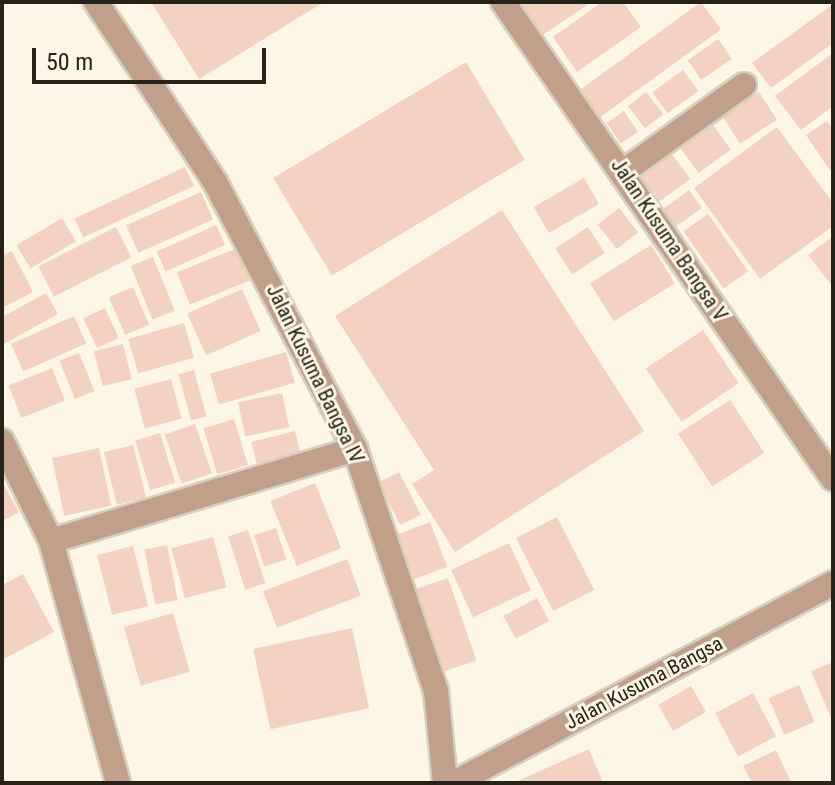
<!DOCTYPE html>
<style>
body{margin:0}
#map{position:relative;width:835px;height:785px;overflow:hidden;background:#fdf6e4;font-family:"Roboto Condensed",sans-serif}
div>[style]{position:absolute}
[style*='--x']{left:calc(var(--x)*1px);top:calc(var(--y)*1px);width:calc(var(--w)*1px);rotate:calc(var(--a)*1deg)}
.building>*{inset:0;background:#f4d2c1;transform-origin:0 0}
.roads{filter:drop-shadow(2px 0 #d6d0bf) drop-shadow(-2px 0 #d6d0bf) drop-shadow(0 2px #d6d0bf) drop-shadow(0 -2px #d6d0bf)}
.minor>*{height:24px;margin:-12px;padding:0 12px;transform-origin:12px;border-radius:12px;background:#c1a08b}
span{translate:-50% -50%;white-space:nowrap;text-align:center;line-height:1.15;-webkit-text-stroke:6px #fdf6e4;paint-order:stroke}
.street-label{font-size:20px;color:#262217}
.frame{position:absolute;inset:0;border:4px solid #262217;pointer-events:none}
.scale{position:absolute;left:32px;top:48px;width:234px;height:36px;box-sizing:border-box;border:4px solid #262217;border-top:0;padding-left:10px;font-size:24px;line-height:28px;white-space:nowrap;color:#262217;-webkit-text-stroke:6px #fdf6e4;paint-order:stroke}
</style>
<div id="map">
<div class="building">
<div style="clip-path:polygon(151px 2px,324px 2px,199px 79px)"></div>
<div style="clip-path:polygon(518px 2px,592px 2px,541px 36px)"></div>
<div style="clip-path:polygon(602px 2px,623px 2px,641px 27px,577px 72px,553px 37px)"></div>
<div style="left:701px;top:2px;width:34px;height:149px;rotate:54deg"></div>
<div style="clip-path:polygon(833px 4px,833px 43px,771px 88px,752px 63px)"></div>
<div style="left:718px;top:39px;width:24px;height:37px;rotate:55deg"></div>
<div style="clip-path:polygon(833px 53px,833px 106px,801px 130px,775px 96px)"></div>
<div style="left:466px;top:62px;width:114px;height:225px;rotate:59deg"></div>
<div style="left:683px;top:70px;width:26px;height:38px;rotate:54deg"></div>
<div style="left:646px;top:92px;width:28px;height:23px;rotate:52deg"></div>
<div style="left:759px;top:92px;width:33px;height:44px;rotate:57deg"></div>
<div style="left:624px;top:111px;width:25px;height:21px;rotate:56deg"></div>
<div style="left:708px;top:118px;width:39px;height:40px;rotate:54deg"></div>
<div style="clip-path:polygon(827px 121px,833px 129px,833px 175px,806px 135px)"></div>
<div style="clip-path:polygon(777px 127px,833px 203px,833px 226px,760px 279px,694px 188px)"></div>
<div style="left:669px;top:150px;width:36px;height:43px;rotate:54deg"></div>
<div style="left:185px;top:167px;width:21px;height:122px;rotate:65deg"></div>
<div style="left:584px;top:178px;width:30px;height:58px;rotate:60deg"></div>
<div style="left:689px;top:190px;width:22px;height:40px;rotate:54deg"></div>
<div style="left:201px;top:192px;width:30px;height:82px;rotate:66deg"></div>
<div style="left:619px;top:208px;width:31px;height:27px;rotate:52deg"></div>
<div style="clip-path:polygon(502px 210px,644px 431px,455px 552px,412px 484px,434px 470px,335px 316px)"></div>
<div style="left:708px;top:214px;width:70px;height:30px;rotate:55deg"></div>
<div style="left:62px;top:218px;width:27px;height:53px;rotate:59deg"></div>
<div style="left:216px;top:225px;width:22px;height:65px;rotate:66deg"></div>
<div style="left:116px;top:227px;width:34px;height:87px;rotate:63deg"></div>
<div style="left:588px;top:227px;width:31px;height:39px;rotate:57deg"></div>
<div style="clip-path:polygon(833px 236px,833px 287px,808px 255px)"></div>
<div style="left:651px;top:245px;width:45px;height:72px;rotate:58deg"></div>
<div style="left:237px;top:248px;width:35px;height:65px;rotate:68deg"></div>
<div style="clip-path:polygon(12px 251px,33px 292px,2px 308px,2px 256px)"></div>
<div style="left:153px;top:257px;width:58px;height:24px;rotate:68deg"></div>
<div style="left:133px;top:287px;width:41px;height:26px;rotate:67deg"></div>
<div style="left:242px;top:289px;width:46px;height:60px;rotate:66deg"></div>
<div style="clip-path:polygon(46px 293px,58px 314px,2px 345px,2px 317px)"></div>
<div style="left:105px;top:308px;width:33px;height:24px;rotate:65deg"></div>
<div style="left:74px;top:316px;width:30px;height:69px;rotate:66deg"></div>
<div style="left:184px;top:323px;width:36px;height:58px;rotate:74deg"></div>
<div style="left:703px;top:330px;width:64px;height:69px;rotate:56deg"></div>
<div style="left:123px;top:344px;width:36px;height:30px;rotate:76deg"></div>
<div style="left:286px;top:352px;width:32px;height:79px;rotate:74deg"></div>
<div style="left:79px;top:353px;width:41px;height:21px;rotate:68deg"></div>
<div style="left:52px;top:368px;width:35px;height:47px;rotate:68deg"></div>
<div style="left:194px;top:370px;width:48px;height:16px;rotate:75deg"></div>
<div style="left:171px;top:379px;width:41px;height:38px;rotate:75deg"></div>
<div style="left:282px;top:393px;width:35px;height:45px;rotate:78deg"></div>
<div style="left:730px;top:400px;width:63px;height:62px;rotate:57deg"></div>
<div style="left:234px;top:419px;width:48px;height:32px;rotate:73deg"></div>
<div style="left:195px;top:424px;width:52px;height:32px;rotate:71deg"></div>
<div style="left:295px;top:431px;width:25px;height:45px;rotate:76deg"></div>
<div style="left:160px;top:433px;width:52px;height:26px;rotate:73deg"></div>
<div style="left:133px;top:445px;width:54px;height:30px;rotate:76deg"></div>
<div style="left:99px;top:448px;width:59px;height:48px;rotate:78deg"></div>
<div style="left:399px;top:472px;width:48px;height:23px;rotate:63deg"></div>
<div style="clip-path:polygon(2px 481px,19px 512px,2px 521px)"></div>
<div style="left:315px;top:483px;width:70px;height:48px;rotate:68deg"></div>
<div style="left:557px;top:517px;width:82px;height:46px;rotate:63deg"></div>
<div style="left:430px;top:522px;width:48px;height:35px;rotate:69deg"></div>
<div style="left:276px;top:528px;width:33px;height:23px;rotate:72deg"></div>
<div style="left:248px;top:530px;width:56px;height:21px;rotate:72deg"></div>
<div style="left:213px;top:537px;width:52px;height:43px;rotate:75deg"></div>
<div style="left:509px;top:543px;width:52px;height:64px;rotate:65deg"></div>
<div style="left:167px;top:545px;width:56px;height:23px;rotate:79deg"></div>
<div style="left:133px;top:546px;width:62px;height:37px;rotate:76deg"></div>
<div style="left:347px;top:559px;width:39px;height:90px;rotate:69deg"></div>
<div style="clip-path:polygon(23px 574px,54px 632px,2px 660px,2px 585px)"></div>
<div style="left:448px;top:578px;width:87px;height:38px;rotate:71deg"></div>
<div style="left:537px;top:598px;width:26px;height:38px;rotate:62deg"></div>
<div style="left:173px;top:613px;width:61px;height:51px;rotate:74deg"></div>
<div style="left:352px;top:628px;width:82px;height:101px;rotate:78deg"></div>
<div style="clip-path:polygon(833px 662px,833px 722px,811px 671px)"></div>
<div style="left:799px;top:685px;width:40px;height:33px;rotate:67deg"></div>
<div style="left:691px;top:686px;width:30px;height:38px;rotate:60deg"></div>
<div style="left:753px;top:693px;width:49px;height:43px;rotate:62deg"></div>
<div style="clip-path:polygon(589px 749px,603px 783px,513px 783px)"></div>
<div style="clip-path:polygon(776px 750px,791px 782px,752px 783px,743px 766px)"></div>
</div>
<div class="roads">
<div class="minor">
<div style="--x:96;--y:2;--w:216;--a:56.5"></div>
<div style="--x:215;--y:182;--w:301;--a:62.3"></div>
<div style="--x:355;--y:449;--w:255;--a:71.5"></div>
<div style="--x:436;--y:691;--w:92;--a:84.4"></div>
<div style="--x:503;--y:2;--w:580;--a:55.32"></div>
<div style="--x:623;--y:172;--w:149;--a:-35.7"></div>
<div style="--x:2;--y:441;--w:111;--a:63.9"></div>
<div style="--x:51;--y:541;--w:251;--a:74.5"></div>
<div style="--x:51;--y:541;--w:318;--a:-16.8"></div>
<div style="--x:454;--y:783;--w:429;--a:-27.8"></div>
</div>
</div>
<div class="street-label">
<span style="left:669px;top:240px;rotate:56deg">Jalan Kusuma Bangsa V</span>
<span style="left:315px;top:374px;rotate:64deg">Jalan Kusuma Bangsa IV</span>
<span style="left:644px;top:683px;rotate:-28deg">Jalan Kusuma Bangsa</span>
</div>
<div class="frame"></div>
<div class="scale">50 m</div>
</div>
